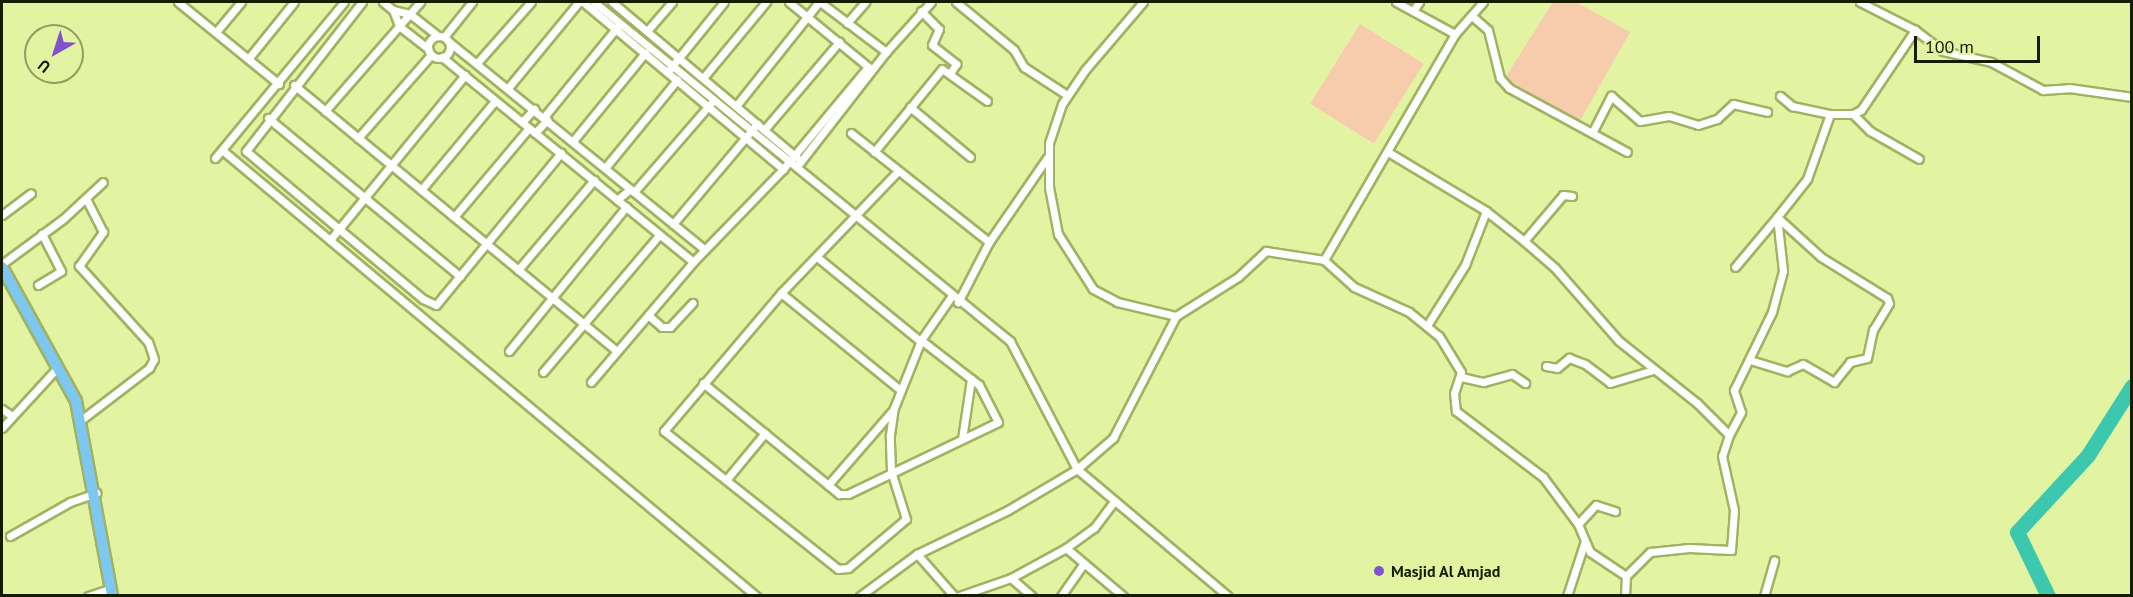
<!DOCTYPE html>
<style>
body{margin:0}
#map{position:relative;width:2133px;height:597px;overflow:hidden;background:#e2f4a2;font-family:"PT Sans",sans-serif}
div>[style]{position:absolute}
[style*='--x']{left:calc(var(--x)*1px);top:calc(var(--y)*1px);width:calc(var(--w)*1px);rotate:calc(var(--a)*1deg)}
.green>*{inset:0;background:#f6ccad;transform-origin:0 0}
.river>*{height:15px;margin:-7.5px;padding:0 7.5px;transform-origin:7.5px;border-radius:7.5px;background:#3cc7af}
.roads{filter:drop-shadow(2px 0 #a1b262) drop-shadow(-2px 0 #a1b262) drop-shadow(0 2px #a1b262) drop-shadow(0 -2px #a1b262)}
.street>*{height:7px;margin:-3.5px;padding:0 3.5px;transform-origin:3.5px;border-radius:3.5px;background:#fff}
.street>.ring{margin:-3.5px;padding:0;box-sizing:content-box;background:none;border:7px solid #fff;border-radius:50%}
.primary>*{height:10px;margin:-5px;padding:0 5px;transform-origin:5px;border-radius:5px;background:#7dc8f1}
.dots>*{width:16px;height:16px;translate:-50% -50%;box-sizing:border-box;border:3px solid #e2f4a2;border-radius:50%}
span{translate:-50% -50%;white-space:nowrap;text-align:center;line-height:1.15;-webkit-text-stroke:4.5px #e2f4a2;paint-order:stroke}
.poi-label{font-size:16px;color:#161c00;font-weight:700}
.left{translate:0 -50%;text-align:left}
.frame{position:absolute;inset:0;border:3px solid #161c00;pointer-events:none}
.north{position:absolute;left:24px;top:24px;width:60px;height:60px;box-sizing:border-box;background:#e2f4a2;border:2px solid #909e61;border-radius:50%;rotate:219deg;font-size:16px;font-weight:700;line-height:24px;text-align:center;color:#161c00}
.north::after{content:'';display:block;margin:auto;width:21px;height:27px;background:#8252cb;clip-path:polygon(50% 0,100% 100%,50% 72%,0 100%)}
.scale{position:absolute;left:1914px;top:36px;width:126px;height:27px;box-sizing:border-box;border:3px solid #161c00;border-top:0;padding-left:8px;font-size:18px;line-height:21px;white-space:nowrap;color:#161c00;-webkit-text-stroke:4px #e2f4a2;paint-order:stroke}
</style>
<div id="map">
<div class="green">
<div style="clip-path:polygon(1553px 2px,1576px 2px,1630px 32px,1579px 123px,1505px 78px)"></div>
<div style="left:1360px;top:24px;width:75px;height:94px;rotate:32deg"></div>
</div>
<div class="river">
<div style="--x:2048;--y:596;--w:71;--a:-115.8"></div>
<div style="--x:2017;--y:532;--w:105;--a:-47.3"></div>
<div style="--x:2088;--y:455;--w:82;--a:-57.5"></div>
</div>
<div class="roads">
<div class="street">
<div style="--x:178;--y:2;--w:130;--a:39.1"></div>
<div style="--x:362;--y:2;--w:189;--a:127.9"></div>
<div style="--x:246;--y:151;--w:121;--a:40"></div>
<div style="--x:339;--y:229;--w:199;--a:-50.7"></div>
<div style="--x:383;--y:2;--w:13;--a:39"></div>
<div style="--x:393;--y:10;--w:17;--a:13"></div>
<div style="--x:410;--y:14;--w:36;--a:38"></div>
<div style="--x:583;--y:2;--w:261;--a:39.9"></div>
<div style="--x:594;--y:2;--w:537;--a:39.18"></div>
<div style="--x:1010;--y:341;--w:144;--a:62.4"></div>
<div style="--x:1077;--y:469;--w:197;--a:40.1"></div>
<div style="--x:612;--y:2;--w:247;--a:40.1"></div>
<div style="--x:789;--y:2;--w:106;--a:39.3"></div>
<div style="--x:820;--y:2;--w:83;--a:37.1"></div>
<div style="--x:956;--y:2;--w:75;--a:39.6"></div>
<div style="--x:1014;--y:50;--w:20;--a:60"></div>
<div style="--x:1024;--y:67;--w:51;--a:33.1"></div>
<div style="--x:1143;--y:2;--w:89;--a:130.5"></div>
<div style="--x:1085;--y:70;--w:41;--a:124.1"></div>
<div style="--x:1062;--y:104;--w:41;--a:108.4"></div>
<div style="--x:1049;--y:143;--w:44;--a:90"></div>
<div style="--x:1049;--y:187;--w:48;--a:79.2"></div>
<div style="--x:1058;--y:234;--w:65;--a:57.5"></div>
<div style="--x:1093;--y:289;--w:27;--a:28"></div>
<div style="--x:1117;--y:302;--w:61;--a:13.3"></div>
<div style="--x:1396;--y:2;--w:67;--a:28.5"></div>
<div style="--x:1483;--y:2;--w:43;--a:131.2"></div>
<div style="--x:1455;--y:34;--w:261;--a:120.1"></div>
<div style="--x:1324;--y:260;--w:40;--a:42"></div>
<div style="--x:1354;--y:287;--w:60;--a:24.4"></div>
<div style="--x:1409;--y:312;--w:38;--a:39"></div>
<div style="--x:1439;--y:336;--w:42;--a:58.6"></div>
<div style="--x:1461;--y:372;--w:22;--a:108"></div>
<div style="--x:1454;--y:393;--w:18;--a:84"></div>
<div style="--x:1456;--y:411;--w:109;--a:37.2"></div>
<div style="--x:1543;--y:477;--w:59;--a:53.3"></div>
<div style="--x:1578;--y:524;--w:30;--a:67"></div>
<div style="--x:1590;--y:552;--w:43;--a:33.7"></div>
<div style="--x:1626;--y:576;--w:20;--a:93"></div>
<div style="--x:1860;--y:2;--w:62;--a:27"></div>
<div style="--x:1915;--y:30;--w:35;--a:37"></div>
<div style="--x:1943;--y:51;--w:49;--a:12.9"></div>
<div style="--x:1991;--y:62;--w:59;--a:28.3"></div>
<div style="--x:2043;--y:90;--w:26;--a:-4"></div>
<div style="--x:2069;--y:88;--w:64;--a:8.1"></div>
<div style="--x:393;--y:10;--w:17;--a:69"></div>
<div style="--x:399;--y:26;--w:37;--a:38"></div>
<div style="--x:921;--y:11;--w:25;--a:45"></div>
<div style="--x:939;--y:29;--w:17;--a:114"></div>
<div style="--x:932;--y:45;--w:31;--a:38"></div>
<div style="--x:956;--y:64;--w:9;--a:122"></div>
<div style="--x:1413;--y:11;--w:11;--a:-56"></div>
<div style="--x:1472;--y:16;--w:21;--a:41"></div>
<div style="--x:1488;--y:30;--w:49;--a:76"></div>
<div style="--x:1500;--y:78;--w:13;--a:48"></div>
<div style="--x:1509;--y:88;--w:134;--a:28.5"></div>
<div style="--x:847;--y:23;--w:28;--a:-49"></div>
<div style="--x:647;--y:31;--w:38;--a:-49"></div>
<div style="--x:216;--y:32;--w:39;--a:-50"></div>
<div class="ring" style="left:428px;top:36px;width:15px;height:15px"></div>
<div style="--x:444;--y:37;--w:45;--a:-51.3"></div>
<div style="--x:448;--y:41;--w:331;--a:39.1"></div>
<div style="--x:442;--y:57;--w:324;--a:39.2"></div>
<div style="--x:248;--y:59;--w:73;--a:-51.1"></div>
<div style="--x:477;--y:63;--w:81;--a:-48.5"></div>
<div style="--x:669;--y:70;--w:87;--a:-51"></div>
<div style="--x:703;--y:78;--w:99;--a:-50.3"></div>
<div style="--x:294;--y:85;--w:418;--a:39.5"></div>
<div style="--x:508;--y:88;--w:112;--a:-50.5"></div>
<div style="--x:1780;--y:96;--w:16;--a:40"></div>
<div style="--x:1792;--y:106;--w:39;--a:12"></div>
<div style="--x:1830;--y:114;--w:23;--a:0"></div>
<div style="--x:1853;--y:114;--w:9;--a:-27"></div>
<div style="--x:1861;--y:110;--w:97;--a:-56"></div>
<div style="--x:736;--y:106;--w:133;--a:-51.4"></div>
<div style="--x:910;--y:107;--w:78;--a:39.8"></div>
<div style="--x:325;--y:111;--w:145;--a:-48.9"></div>
<div style="--x:1853;--y:114;--w:24;--a:45"></div>
<div style="--x:1870;--y:131;--w:56;--a:29.7"></div>
<div style="--x:544;--y:117;--w:117;--a:-50.9"></div>
<div style="--x:268;--y:118;--w:249;--a:39.5"></div>
<div style="--x:522;--y:122;--w:18;--a:-47"></div>
<div style="--x:764;--y:130;--w:116;--a:-49.6"></div>
<div style="--x:535;--y:133;--w:18;--a:-47"></div>
<div style="--x:851;--y:133;--w:176;--a:38.3"></div>
<div style="--x:989;--y:242;--w:68;--a:117.3"></div>
<div style="--x:1592;--y:133;--w:42;--a:-62.8"></div>
<div style="--x:1611;--y:96;--w:38;--a:41"></div>
<div style="--x:1640;--y:121;--w:29;--a:-10"></div>
<div style="--x:1669;--y:116;--w:30;--a:17"></div>
<div style="--x:1698;--y:125;--w:20;--a:-18"></div>
<div style="--x:1717;--y:119;--w:22;--a:-43"></div>
<div style="--x:1733;--y:104;--w:35;--a:13"></div>
<div style="--x:358;--y:138;--w:111;--a:-48.7"></div>
<div style="--x:573;--y:141;--w:114;--a:-50.7"></div>
<div style="--x:222;--y:150;--w:696;--a:39.87"></div>
<div style="--x:874;--y:152;--w:107;--a:-50.7"></div>
<div style="--x:942;--y:69;--w:55;--a:35.4"></div>
<div style="--x:1388;--y:152;--w:114;--a:31"></div>
<div style="--x:1486;--y:211;--w:48;--a:38.3"></div>
<div style="--x:1524;--y:241;--w:41;--a:41.1"></div>
<div style="--x:1555;--y:268;--w:97;--a:48.8"></div>
<div style="--x:1619;--y:341;--w:100;--a:38.5"></div>
<div style="--x:1697;--y:403;--w:45;--a:45"></div>
<div style="--x:1729;--y:435;--w:22;--a:108"></div>
<div style="--x:1722;--y:456;--w:55;--a:77.5"></div>
<div style="--x:1734;--y:510;--w:40;--a:94.3"></div>
<div style="--x:1731;--y:550;--w:42;--a:-177.3"></div>
<div style="--x:1689;--y:548;--w:39;--a:174"></div>
<div style="--x:1650;--y:552;--w:34;--a:135"></div>
<div style="--x:215;--y:158;--w:202;--a:-50.4"></div>
<div style="--x:798;--y:165;--w:143;--a:-52.1"></div>
<div style="--x:886;--y:52;--w:67;--a:-48"></div>
<div style="--x:605;--y:168;--w:114;--a:-50.7"></div>
<div style="--x:898;--y:171;--w:169;--a:133.8"></div>
<div style="--x:781;--y:293;--w:181;--a:130.3"></div>
<div style="--x:664;--y:431;--w:222;--a:38.4"></div>
<div style="--x:838;--y:569;--w:10;--a:-6"></div>
<div style="--x:848;--y:568;--w:76;--a:-40.2"></div>
<div style="--x:906;--y:519;--w:50;--a:-107.4"></div>
<div style="--x:891;--y:471;--w:36;--a:-92"></div>
<div style="--x:890;--y:435;--w:27;--a:-82"></div>
<div style="--x:894;--y:408;--w:73;--a:-68.3"></div>
<div style="--x:921;--y:340;--w:52;--a:-55.1"></div>
<div style="--x:421;--y:190;--w:116;--a:-50.3"></div>
<div style="--x:634;--y:192;--w:118;--a:-49.1"></div>
<div style="--x:617;--y:200;--w:17;--a:-40"></div>
<div style="--x:2;--y:215;--w:36;--a:-37"></div>
<div style="--x:454;--y:217;--w:116;--a:-49.9"></div>
<div style="--x:673;--y:224;--w:131;--a:-50"></div>
<div style="--x:330;--y:240;--w:14;--a:-51"></div>
<div style="--x:339;--y:229;--w:109;--a:39.8"></div>
<div style="--x:423;--y:299;--w:14;--a:25"></div>
<div style="--x:436;--y:305;--w:197;--a:-50.6"></div>
<div style="--x:1524;--y:241;--w:60;--a:-49.7"></div>
<div style="--x:1563;--y:195;--w:9;--a:6"></div>
<div style="--x:989;--y:242;--w:102;--a:-55.4"></div>
<div style="--x:817;--y:257;--w:133;--a:39.2"></div>
<div style="--x:2;--y:264;--w:76;--a:-36.4"></div>
<div style="--x:63;--y:219;--w:54;--a:-42.8"></div>
<div style="--x:518;--y:270;--w:118;--a:-49.8"></div>
<div style="--x:38;--y:285;--w:27;--a:-31"></div>
<div style="--x:61;--y:271;--w:42;--a:-117.2"></div>
<div style="--x:781;--y:293;--w:152;--a:39.1"></div>
<div style="--x:648;--y:315;--w:18;--a:41"></div>
<div style="--x:662;--y:327;--w:8;--a:0"></div>
<div style="--x:670;--y:327;--w:33;--a:-47"></div>
<div style="--x:1428;--y:324;--w:70;--a:-57.9"></div>
<div style="--x:1465;--y:265;--w:58;--a:-68.7"></div>
<div style="--x:509;--y:351;--w:186;--a:-50.9"></div>
<div style="--x:1750;--y:360;--w:39;--a:17"></div>
<div style="--x:1787;--y:371;--w:17;--a:-24"></div>
<div style="--x:1803;--y:364;--w:36;--a:30"></div>
<div style="--x:1834;--y:382;--w:26;--a:-51"></div>
<div style="--x:1850;--y:362;--w:17;--a:-13"></div>
<div style="--x:1867;--y:358;--w:29;--a:-78"></div>
<div style="--x:1873;--y:330;--w:31;--a:-59"></div>
<div style="--x:1889;--y:303;--w:5;--a:-112"></div>
<div style="--x:1887;--y:298;--w:78;--a:-148.2"></div>
<div style="--x:1821;--y:257;--w:59;--a:-137.7"></div>
<div style="--x:1777;--y:217;--w:48;--a:-51.7"></div>
<div style="--x:1807;--y:179;--w:69;--a:-70.5"></div>
<div style="--x:1546;--y:366;--w:11;--a:10"></div>
<div style="--x:1557;--y:368;--w:16;--a:-40"></div>
<div style="--x:1569;--y:358;--w:17;--a:21"></div>
<div style="--x:1585;--y:364;--w:31;--a:37"></div>
<div style="--x:1610;--y:383;--w:45;--a:-16.8"></div>
<div style="--x:543;--y:372;--w:180;--a:-49.7"></div>
<div style="--x:1461;--y:377;--w:23;--a:13"></div>
<div style="--x:1483;--y:382;--w:30;--a:-15"></div>
<div style="--x:1512;--y:374;--w:16;--a:35"></div>
<div style="--x:591;--y:382;--w:157;--a:-49.6"></div>
<div style="--x:693;--y:262;--w:129;--a:-45.9"></div>
<div style="--x:783;--y:169;--w:133;--a:-50.2"></div>
<div style="--x:703;--y:383;--w:176;--a:39.2"></div>
<div style="--x:839;--y:494;--w:9;--a:0"></div>
<div style="--x:848;--y:494;--w:166;--a:-25.6"></div>
<div style="--x:998;--y:422;--w:42;--a:-117.2"></div>
<div style="--x:979;--y:385;--w:73;--a:-142.2"></div>
<div style="--x:2;--y:409;--w:12;--a:35"></div>
<div style="--x:81;--y:420;--w:86;--a:-37.4"></div>
<div style="--x:149;--y:368;--w:10;--a:-61"></div>
<div style="--x:154;--y:359;--w:18;--a:-109"></div>
<div style="--x:148;--y:342;--w:103;--a:-132.2"></div>
<div style="--x:79;--y:266;--w:42;--a:-54.8"></div>
<div style="--x:103;--y:232;--w:37;--a:-117"></div>
<div style="--x:2;--y:428;--w:81;--a:-47.5"></div>
<div style="--x:1729;--y:435;--w:26;--a:-62"></div>
<div style="--x:1741;--y:412;--w:23;--a:-108"></div>
<div style="--x:1734;--y:390;--w:87;--a:-64"></div>
<div style="--x:1772;--y:312;--w:42;--a:-75"></div>
<div style="--x:1783;--y:271;--w:54;--a:-96.3"></div>
<div style="--x:1777;--y:217;--w:65;--a:130"></div>
<div style="--x:962;--y:439;--w:61;--a:-81.5"></div>
<div style="--x:726;--y:480;--w:61;--a:-50.3"></div>
<div style="--x:828;--y:485;--w:99;--a:-49.1"></div>
<div style="--x:1578;--y:524;--w:26;--a:-47"></div>
<div style="--x:1596;--y:505;--w:20;--a:18"></div>
<div style="--x:10;--y:536;--w:69;--a:-29.5"></div>
<div style="--x:70;--y:502;--w:28;--a:-19"></div>
<div style="--x:1066;--y:548;--w:75;--a:40.1"></div>
<div style="--x:917;--y:554;--w:56;--a:48.6"></div>
<div style="--x:1011;--y:578;--w:28;--a:41"></div>
<div style="--x:88;--y:596;--w:23;--a:-18"></div>
<div style="--x:860;--y:596;--w:71;--a:-36.4"></div>
<div style="--x:917;--y:554;--w:101;--a:-25.8"></div>
<div style="--x:1008;--y:510;--w:80;--a:-30.7"></div>
<div style="--x:1077;--y:469;--w:48;--a:-40.7"></div>
<div style="--x:1113;--y:438;--w:137;--a:-62.7"></div>
<div style="--x:1176;--y:316;--w:73;--a:-32.2"></div>
<div style="--x:1238;--y:277;--w:38;--a:-43"></div>
<div style="--x:1266;--y:251;--w:59;--a:8.8"></div>
<div style="--x:959;--y:596;--w:55;--a:-19.1"></div>
<div style="--x:1011;--y:578;--w:63;--a:-28.6"></div>
<div style="--x:1066;--y:548;--w:34;--a:-36"></div>
<div style="--x:1094;--y:528;--w:34;--a:-53"></div>
<div style="--x:1061;--y:596;--w:40;--a:-55.1"></div>
<div style="--x:1567;--y:596;--w:58;--a:-71.9"></div>
<div style="--x:1764;--y:596;--w:37;--a:-74"></div>
</div>
<div class="primary">
<div style="--x:2;--y:267;--w:153;--a:61.1"></div>
<div style="--x:76;--y:401;--w:198;--a:79.5"></div>
</div>
</div>
<div class="dots">
<div style="left:1379px;top:571px;background:#8252cb"></div>
</div>
<div class="poi-label">
<span class="left" style="left:1391px;top:571px">Masjid Al Amjad</span>
</div>
<div class="frame"></div>
<div class="north">U</div>
<div class="scale">100 m</div>
</div>
